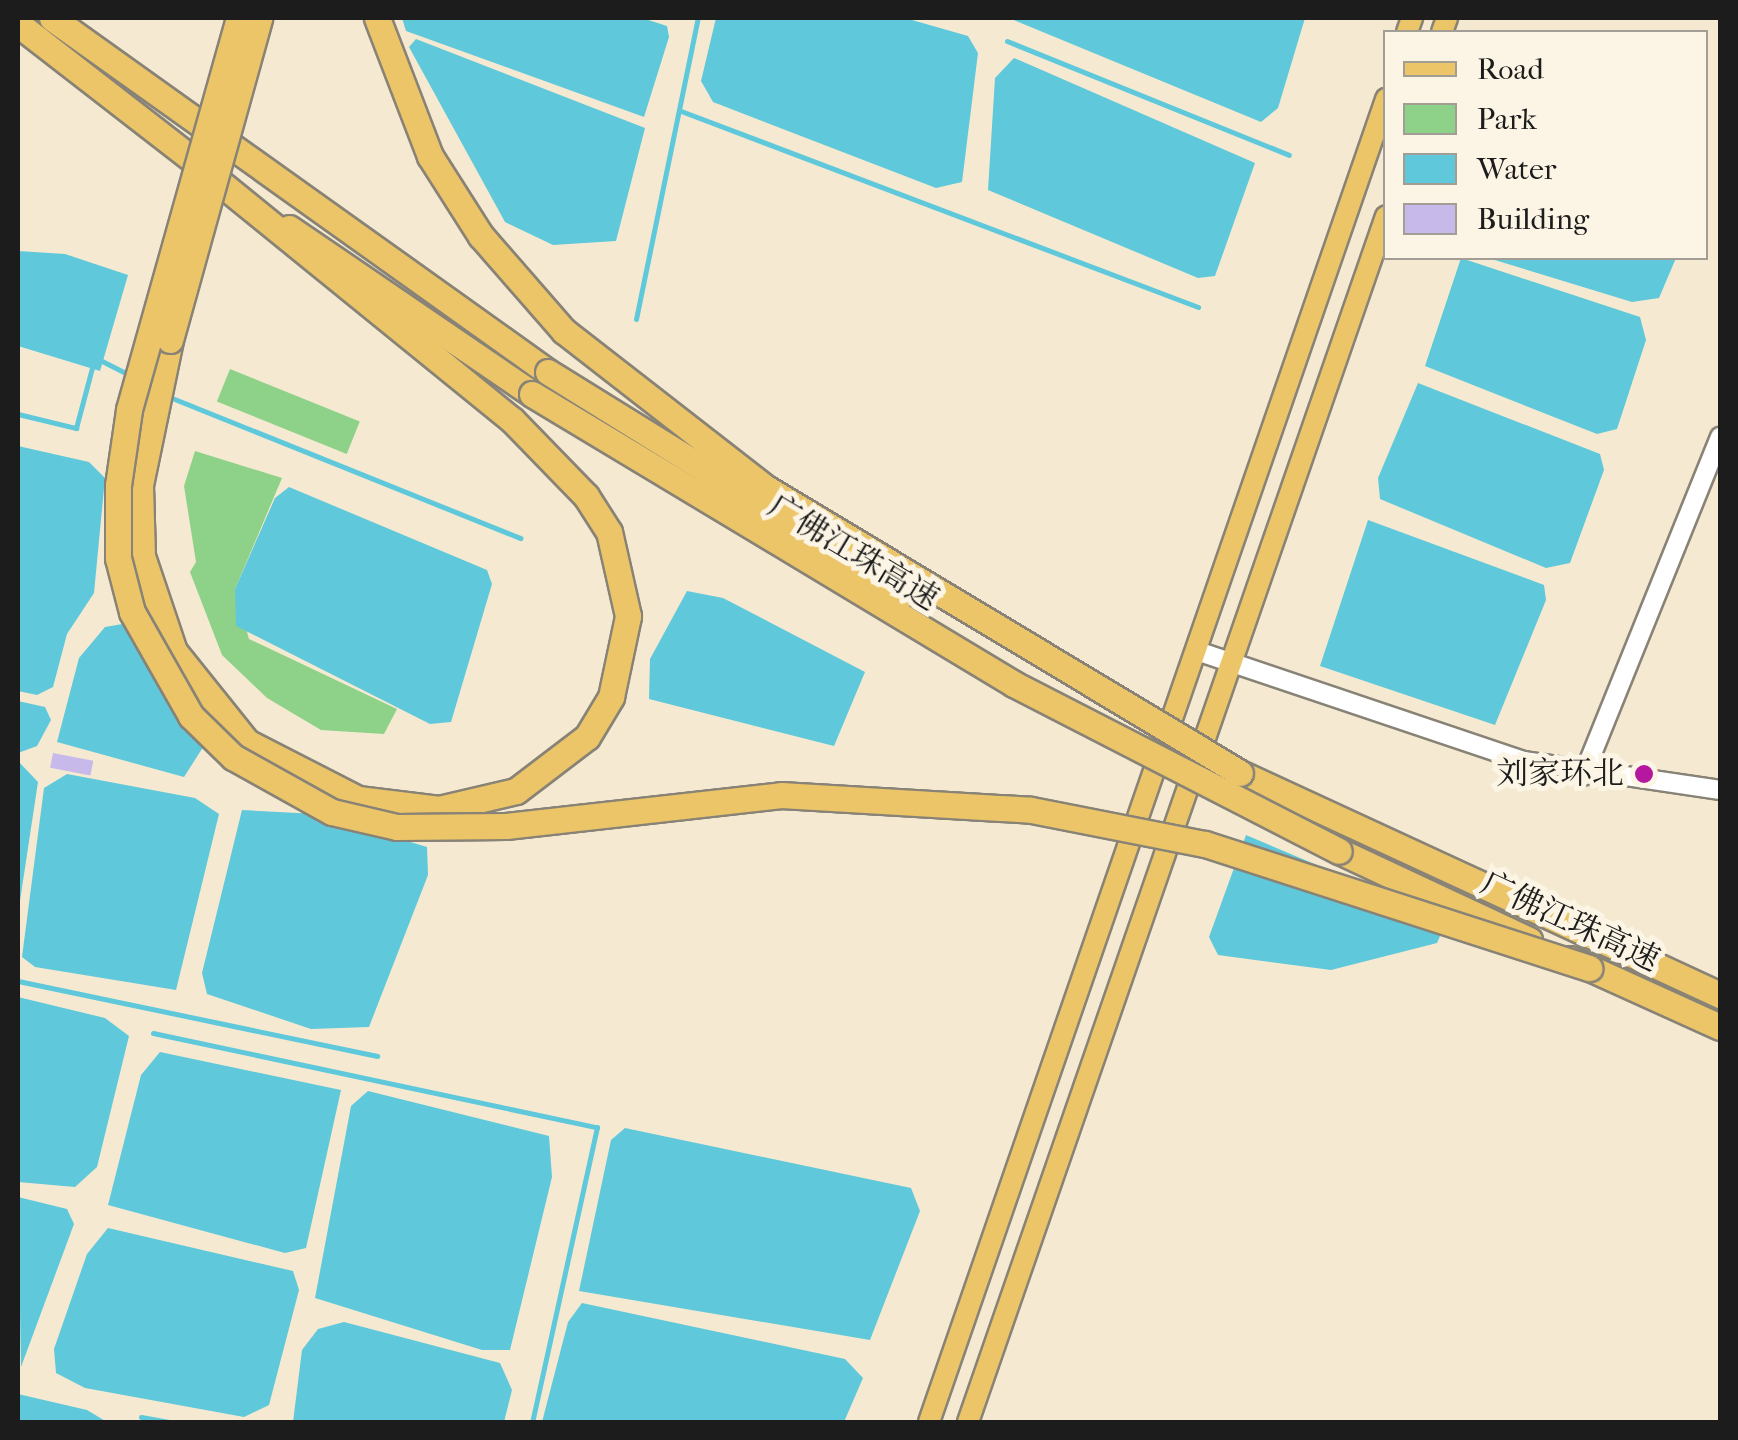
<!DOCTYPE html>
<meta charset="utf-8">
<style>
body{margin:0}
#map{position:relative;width:1738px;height:1440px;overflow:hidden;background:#f5ead1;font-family:"IM FELL French Canon","Noto Serif SC",serif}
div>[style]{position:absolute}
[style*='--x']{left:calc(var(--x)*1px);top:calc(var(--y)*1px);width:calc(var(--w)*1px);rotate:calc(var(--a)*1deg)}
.green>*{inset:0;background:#8ed189;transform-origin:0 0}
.water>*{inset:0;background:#5fc8da}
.stream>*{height:5px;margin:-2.5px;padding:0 2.5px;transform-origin:2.5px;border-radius:2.5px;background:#5fc8da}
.building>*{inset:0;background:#c7b9e9;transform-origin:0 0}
.roads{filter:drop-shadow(2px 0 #888376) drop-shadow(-2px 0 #888376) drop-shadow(0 2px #888376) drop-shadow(0 -2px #888376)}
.minor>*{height:18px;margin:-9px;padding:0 9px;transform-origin:9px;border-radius:9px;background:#fff}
.major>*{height:20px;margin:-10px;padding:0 10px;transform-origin:10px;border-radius:10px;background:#ecc569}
.highway>*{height:25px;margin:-12.5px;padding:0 12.5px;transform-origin:12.5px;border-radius:12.5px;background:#ecc569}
.bridges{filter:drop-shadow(2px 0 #888376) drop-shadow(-2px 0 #888376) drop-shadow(0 2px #888376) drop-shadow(0 -2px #888376)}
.highway-bridge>*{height:25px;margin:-12.5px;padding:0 12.5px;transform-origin:12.5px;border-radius:12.5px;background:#ecc569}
.dots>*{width:28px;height:28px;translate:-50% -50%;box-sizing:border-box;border:5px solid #fcf5e5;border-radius:50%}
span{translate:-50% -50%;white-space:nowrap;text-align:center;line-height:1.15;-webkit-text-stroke:10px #fcf5e5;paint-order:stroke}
.street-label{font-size:32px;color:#1c1c1c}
.poi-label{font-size:32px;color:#1c1c1c}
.right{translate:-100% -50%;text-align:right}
.frame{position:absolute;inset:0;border:20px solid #1c1c1c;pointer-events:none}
.legend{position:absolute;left:1383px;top:30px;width:325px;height:230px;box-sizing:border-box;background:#fcf5e5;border:2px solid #a29e95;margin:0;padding:12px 18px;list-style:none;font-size:30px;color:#1c1c1c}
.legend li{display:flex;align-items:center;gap:20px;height:50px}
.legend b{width:50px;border:2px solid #a29e95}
</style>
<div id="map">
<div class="green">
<div style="left:230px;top:369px;width:140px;height:35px;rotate:22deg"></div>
<div style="clip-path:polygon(195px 451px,282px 478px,235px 589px,249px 639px,397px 709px,384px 734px,321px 730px,267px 698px,222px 655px,190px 572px,196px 562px,184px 486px)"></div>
</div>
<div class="water">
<div style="clip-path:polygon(402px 18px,642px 18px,667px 26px,669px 37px,644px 117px,406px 31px)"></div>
<div style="clip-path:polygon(716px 18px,905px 18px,968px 36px,978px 53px,962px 182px,936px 188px,713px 102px,701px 81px)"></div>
<div style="clip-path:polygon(1009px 18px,1305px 18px,1278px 108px,1261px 122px)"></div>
<div style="clip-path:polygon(416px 39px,645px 128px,616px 241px,553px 245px,505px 222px,409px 47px)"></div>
<div style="clip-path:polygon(1014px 58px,1255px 163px,1215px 276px,1198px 278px,988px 190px,995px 78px)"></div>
<div style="clip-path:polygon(18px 251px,65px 254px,128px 275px,100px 371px,18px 346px)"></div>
<div style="clip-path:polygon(1461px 258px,1640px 317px,1646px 340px,1617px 429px,1597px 434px,1425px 366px)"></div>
<div style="clip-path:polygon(1488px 258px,1676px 258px,1659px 298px,1632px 302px)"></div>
<div style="clip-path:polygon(1418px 383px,1600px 454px,1604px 470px,1570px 563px,1546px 568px,1380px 499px,1378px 478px)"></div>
<div style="clip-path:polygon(18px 446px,89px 462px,105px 478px,94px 593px,67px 634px,53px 687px,37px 695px,18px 691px)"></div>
<div style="clip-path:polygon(289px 487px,487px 570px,492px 584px,451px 722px,430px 724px,236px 626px,235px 589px,275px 498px)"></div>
<div style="clip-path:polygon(1368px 520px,1544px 585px,1546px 600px,1495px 725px,1320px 666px)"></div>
<div style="clip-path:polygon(687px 591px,723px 598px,865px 672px,834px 746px,649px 699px,650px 659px)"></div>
<div style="clip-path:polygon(134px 622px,214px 730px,184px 777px,57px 742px,79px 658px,105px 627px)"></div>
<div style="clip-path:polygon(18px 701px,45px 707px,51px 720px,37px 746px,18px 753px)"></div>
<div style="clip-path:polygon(18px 761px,38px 782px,18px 914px)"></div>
<div style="clip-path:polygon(67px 774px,195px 798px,219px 814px,176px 990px,35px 967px,22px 957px,44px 788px)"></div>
<div style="clip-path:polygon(242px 810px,317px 814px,427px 847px,428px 875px,369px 1027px,311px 1029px,207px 994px,202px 973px)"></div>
<div style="clip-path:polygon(1246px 835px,1447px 920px,1437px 943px,1331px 970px,1218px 955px,1209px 937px)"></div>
<div style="clip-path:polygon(18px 997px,105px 1018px,129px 1036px,97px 1167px,75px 1187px,18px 1182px)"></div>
<div style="clip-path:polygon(160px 1052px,341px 1090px,306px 1248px,285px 1253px,108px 1205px,141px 1075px)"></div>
<div style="clip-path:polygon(368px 1091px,549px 1136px,552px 1177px,510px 1350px,482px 1350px,315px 1298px,351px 1106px)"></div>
<div style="clip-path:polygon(625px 1128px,911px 1188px,920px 1211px,870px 1340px,579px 1291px,611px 1140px)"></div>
<div style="clip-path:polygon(18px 1197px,67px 1209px,74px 1224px,21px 1367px)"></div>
<div style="clip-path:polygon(108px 1228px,293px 1271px,299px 1290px,269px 1405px,244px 1417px,85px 1388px,56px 1373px,54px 1349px,87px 1254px)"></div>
<div style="clip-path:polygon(582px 1303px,845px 1359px,863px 1378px,844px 1422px,542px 1422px,568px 1322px)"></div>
<div style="clip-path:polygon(344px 1322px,500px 1363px,512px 1390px,504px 1422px,293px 1422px,302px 1350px,318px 1329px)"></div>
<div style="clip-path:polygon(18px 1394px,87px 1410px,107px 1422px,18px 1422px)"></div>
</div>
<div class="stream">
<div style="--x:1007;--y:41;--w:304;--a:22"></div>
<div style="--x:681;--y:111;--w:553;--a:20.76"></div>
<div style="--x:636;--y:319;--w:307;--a:-78.4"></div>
<div style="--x:98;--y:359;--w:37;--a:27"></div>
<div style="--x:167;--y:396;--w:381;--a:21.9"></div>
<div style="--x:18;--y:414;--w:60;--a:13.6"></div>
<div style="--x:76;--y:428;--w:66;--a:-75.1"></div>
<div style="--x:18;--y:981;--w:367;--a:11.8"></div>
<div style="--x:153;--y:1033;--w:454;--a:12"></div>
<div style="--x:597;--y:1127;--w:302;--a:102.4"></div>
<div style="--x:141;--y:1417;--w:27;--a:10"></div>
</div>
<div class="building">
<div style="left:53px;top:753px;width:41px;height:15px;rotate:11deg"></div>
</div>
<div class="roads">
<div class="minor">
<div style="--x:1200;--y:652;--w:342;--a:18.6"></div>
<div style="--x:1524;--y:761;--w:198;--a:8.4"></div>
<div style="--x:1583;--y:776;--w:366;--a:-68"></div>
</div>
<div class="major">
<div style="--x:1407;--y:32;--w:15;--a:-70"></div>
<div style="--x:1442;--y:32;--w:15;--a:-70"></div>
<div style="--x:929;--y:1422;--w:1400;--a:-70.94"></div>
<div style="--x:968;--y:1422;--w:1276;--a:-70.88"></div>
</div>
<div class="highway">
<div style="--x:52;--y:18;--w:609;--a:35.52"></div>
<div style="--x:18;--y:24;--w:249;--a:37.8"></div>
<div style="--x:289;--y:228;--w:294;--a:34.3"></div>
<div style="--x:170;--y:340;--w:148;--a:101.7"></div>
<div style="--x:140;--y:485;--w:71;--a:88.4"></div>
<div style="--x:142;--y:556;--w:100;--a:71.4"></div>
<div style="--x:174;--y:651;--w:117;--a:51.3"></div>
<div style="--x:247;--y:742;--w:125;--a:27.2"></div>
<div style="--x:358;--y:799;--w:82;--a:7"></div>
<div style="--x:439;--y:809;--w:79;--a:-13.2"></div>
<div style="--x:516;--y:791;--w:89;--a:-37.3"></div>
<div style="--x:587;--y:737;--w:47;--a:-59"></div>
<div style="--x:611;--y:697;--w:83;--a:-78.1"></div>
<div style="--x:628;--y:616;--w:86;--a:-102.7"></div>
<div style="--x:609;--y:532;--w:43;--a:-122.6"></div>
<div style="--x:586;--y:496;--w:106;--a:-134.2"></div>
<div style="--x:512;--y:420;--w:395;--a:-140.9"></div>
<div style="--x:1240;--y:773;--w:529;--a:24.82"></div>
<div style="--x:1339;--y:851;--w:210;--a:25.1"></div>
<div style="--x:1570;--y:959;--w:165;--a:24.4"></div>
</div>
</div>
<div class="bridges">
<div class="highway-bridge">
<div style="--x:239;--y:18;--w:407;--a:105.7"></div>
<div style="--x:129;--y:410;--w:76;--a:98.3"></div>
<div style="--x:118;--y:485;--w:73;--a:90"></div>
<div style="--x:118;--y:558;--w:56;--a:75.5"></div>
<div style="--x:132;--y:612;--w:120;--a:60.4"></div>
<div style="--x:191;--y:716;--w:59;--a:44.3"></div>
<div style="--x:233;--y:757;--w:113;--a:29.1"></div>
<div style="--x:332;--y:812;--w:67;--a:13"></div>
<div style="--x:397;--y:827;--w:109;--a:-0.5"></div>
<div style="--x:506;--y:826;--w:277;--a:-6.4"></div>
<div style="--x:781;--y:795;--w:250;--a:3.4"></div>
<div style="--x:1031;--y:810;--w:177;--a:11.1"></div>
<div style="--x:1205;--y:844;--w:404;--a:17.9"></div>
<div style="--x:377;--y:18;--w:148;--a:69"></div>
<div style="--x:430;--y:156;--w:95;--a:57.5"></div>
<div style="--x:481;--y:236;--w:126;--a:48.9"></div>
<div style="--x:564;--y:331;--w:256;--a:37.9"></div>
<div style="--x:766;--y:488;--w:553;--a:31.02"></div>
<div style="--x:170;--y:340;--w:334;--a:-74.5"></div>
<div style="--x:548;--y:372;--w:420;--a:31.8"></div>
<div style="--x:532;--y:394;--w:563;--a:31.03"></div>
<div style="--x:1014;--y:684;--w:365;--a:27.2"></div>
</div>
</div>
<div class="dots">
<div style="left:1644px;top:774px;background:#b5179e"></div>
</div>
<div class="street-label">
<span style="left:853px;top:553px;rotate:31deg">广佛江珠高速</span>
<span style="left:1570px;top:922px;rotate:25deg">广佛江珠高速</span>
</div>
<div class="poi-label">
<span class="right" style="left:1624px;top:774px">刘家环北</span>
</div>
<div class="frame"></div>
<ul class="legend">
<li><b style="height:12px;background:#ecc569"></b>Road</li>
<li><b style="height:28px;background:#8ed189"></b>Park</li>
<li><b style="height:28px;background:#5fc8da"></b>Water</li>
<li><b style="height:28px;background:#c7b9e9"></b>Building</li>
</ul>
</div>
